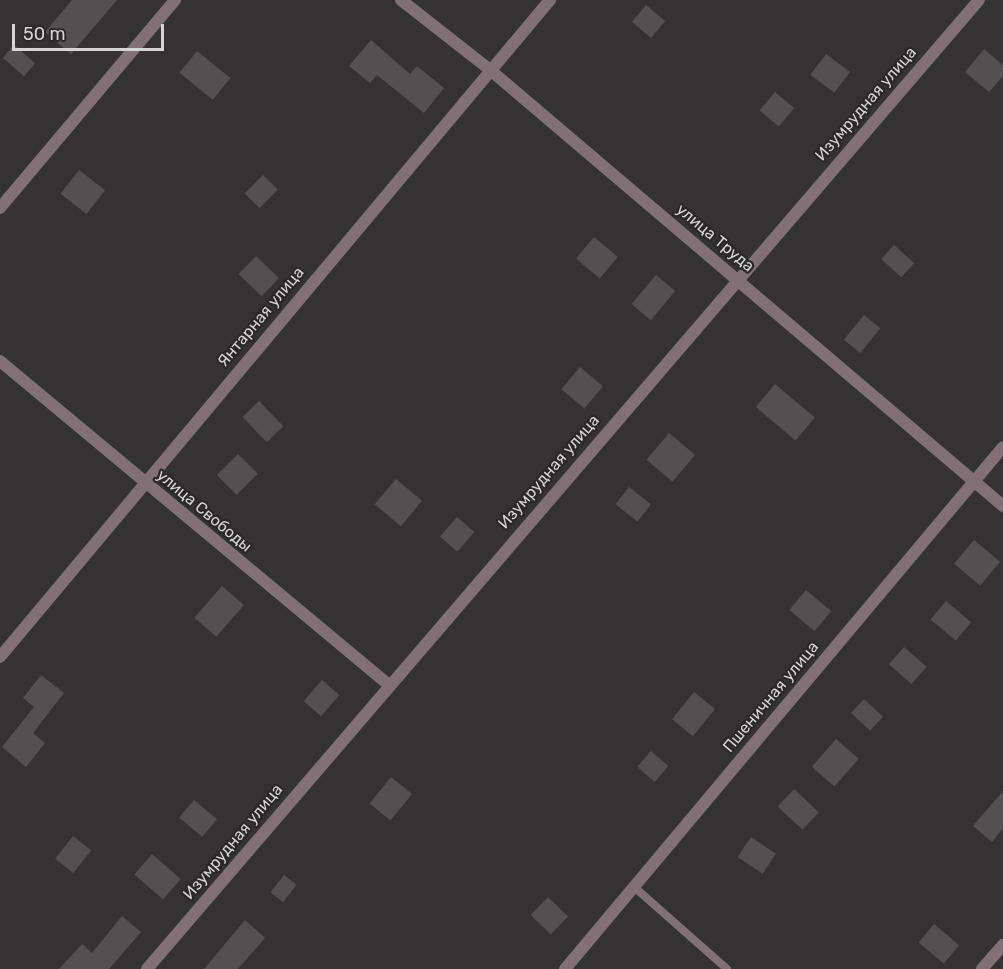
<!DOCTYPE html>
<meta charset="utf-8">
<style>
body{margin:0}
#map{position:relative;width:1003px;height:969px;overflow:hidden;background:#343232;font-family:Rubik,sans-serif}
div>[style]{position:absolute}
[style*='--x']{left:calc(var(--x)*1px);top:calc(var(--y)*1px);width:calc(var(--w)*1px);rotate:calc(var(--a)*1deg)}
.building>*{inset:0;background:#535051;transform-origin:0 0}
.service>*{height:8px;margin:-4px;padding:0 4px;transform-origin:4px;border-radius:4px;background:#827076}
.minor>*{height:12px;margin:-6px;padding:0 6px;transform-origin:6px;border-radius:6px;background:#827076}
span{translate:-50% -50%;white-space:nowrap;text-align:center;line-height:1.15;-webkit-text-stroke:4.5px #2a2828;paint-order:stroke}
.street-label{font-size:16px;color:#d6d4d5}
.scale{position:absolute;left:12px;top:24px;width:152px;height:27px;box-sizing:border-box;border:3px solid #d6d4d5;border-top:0;padding-left:8px;font-size:18px;line-height:21px;white-space:nowrap;color:#d6d4d5;-webkit-text-stroke:4px #2a2828;paint-order:stroke}
</style>
<div id="map">
<div class="building">
<div style="clip-path:polygon(72px 0,117px 0,71px 54px,45px 32px)"></div>
<div style="left:646px;top:5px;width:25px;height:22px;rotate:40deg"></div>
<div style="clip-path:polygon(371px 40px,410px 74px,417px 66px,444px 88px,424px 113px,377px 75px,370px 83px,349px 66px)"></div>
<div style="left:14px;top:45px;width:28px;height:17px;rotate:41deg"></div>
<div style="clip-path:polygon(984px 49px,1003px 65px,1003px 76px,989px 92px,965px 72px)"></div>
<div style="left:197px;top:51px;width:43px;height:28px;rotate:39deg"></div>
<div style="left:826px;top:54px;width:30px;height:26px;rotate:37deg"></div>
<div style="left:775px;top:92px;width:25px;height:24px;rotate:40deg"></div>
<div style="left:79px;top:170px;width:33px;height:30px;rotate:38deg"></div>
<div style="left:263px;top:175px;width:21px;height:26px;rotate:45deg"></div>
<div style="left:594px;top:237px;width:31px;height:28px;rotate:40deg"></div>
<div style="left:894px;top:245px;width:27px;height:19px;rotate:42deg"></div>
<div style="left:256px;top:256px;width:32px;height:25px;rotate:44deg"></div>
<div style="left:656px;top:275px;width:25px;height:38px;rotate:40deg"></div>
<div style="left:864px;top:315px;width:21px;height:32px;rotate:39deg"></div>
<div style="left:580px;top:367px;width:30px;height:29px;rotate:40deg"></div>
<div style="left:775px;top:384px;width:52px;height:30px;rotate:40deg"></div>
<div style="left:259px;top:401px;width:35px;height:23px;rotate:46deg"></div>
<div style="left:669px;top:433px;width:34px;height:35px;rotate:40deg"></div>
<div style="left:238px;top:454px;width:28px;height:30px;rotate:45deg"></div>
<div style="left:396px;top:479px;width:34px;height:33px;rotate:40deg"></div>
<div style="left:629px;top:487px;width:28px;height:22px;rotate:38deg"></div>
<div style="left:457px;top:517px;width:23px;height:26px;rotate:41deg"></div>
<div style="left:974px;top:540px;width:34px;height:31px;rotate:40deg"></div>
<div style="left:222px;top:586px;width:29px;height:42px;rotate:41deg"></div>
<div style="left:806px;top:590px;width:33px;height:26px;rotate:40deg"></div>
<div style="left:946px;top:601px;width:33px;height:24px;rotate:40deg"></div>
<div style="left:904px;top:647px;width:30px;height:23px;rotate:41deg"></div>
<div style="clip-path:polygon(41px 675px,64px 693px,33px 733px,45px 743px,26px 767px,2px 747px,34px 707px,23px 698px)"></div>
<div style="left:322px;top:680px;width:23px;height:28px;rotate:41deg"></div>
<div style="left:694px;top:692px;width:27px;height:35px;rotate:39deg"></div>
<div style="left:864px;top:699px;width:26px;height:19px;rotate:43deg"></div>
<div style="left:836px;top:739px;width:30px;height:37px;rotate:41deg"></div>
<div style="left:651px;top:751px;width:23px;height:21px;rotate:41deg"></div>
<div style="left:391px;top:777px;width:27px;height:34px;rotate:39deg"></div>
<div style="left:794px;top:789px;width:34px;height:24px;rotate:43deg"></div>
<div style="clip-path:polygon(1003px 791px,1003px 828px,992px 842px,973px 826px)"></div>
<div style="left:194px;top:800px;width:30px;height:23px;rotate:40deg"></div>
<div style="left:73px;top:836px;width:23px;height:29px;rotate:38deg"></div>
<div style="left:751px;top:837px;width:30px;height:24px;rotate:34deg"></div>
<div style="left:152px;top:854px;width:38px;height:27px;rotate:41deg"></div>
<div style="left:284px;top:875px;width:16px;height:22px;rotate:38deg"></div>
<div style="left:548px;top:897px;width:28px;height:25px;rotate:44deg"></div>
<div style="clip-path:polygon(122px 916px,141px 932px,109px 969px,59px 969px,82px 944px,92px 953px)"></div>
<div style="clip-path:polygon(245px 920px,265px 938px,238px 969px,204px 969px)"></div>
<div style="left:934px;top:924px;width:33px;height:24px;rotate:40deg"></div>
</div>
<div class="service">
<div style="--x:633;--y:886;--w:125;--a:41.4"></div>
</div>
<div class="minor">
<div style="--x:401;--y:0;--w:112;--a:38.1"></div>
<div style="--x:489;--y:69;--w:675;--a:40.37"></div>
<div style="--x:0;--y:208;--w:272;--a:-49.9"></div>
<div style="--x:0;--y:361;--w:506;--a:39.79"></div>
<div style="--x:0;--y:657;--w:857;--a:-50.07"></div>
<div style="--x:147;--y:969;--w:1277;--a:-49.35"></div>
<div style="--x:565;--y:969;--w:681;--a:-50"></div>
<div style="--x:982;--y:969;--w:32;--a:-49"></div>
</div>
<div class="street-label">
<span style="left:866px;top:104px;rotate:-49deg">Изумрудная улица</span>
<span style="left:715px;top:238px;rotate:40deg">улица Труда</span>
<span style="left:261px;top:317px;rotate:-50deg">Янтарная улица</span>
<span style="left:549px;top:472px;rotate:-49deg">Изумрудная улица</span>
<span style="left:204px;top:511px;rotate:40deg">улица Свободы</span>
<span style="left:771px;top:697px;rotate:-50deg">Пшеничная улица</span>
<span style="left:233px;top:842px;rotate:-50deg">Изумрудная улица</span>
</div>
<div class="scale">50 m</div>
</div>
